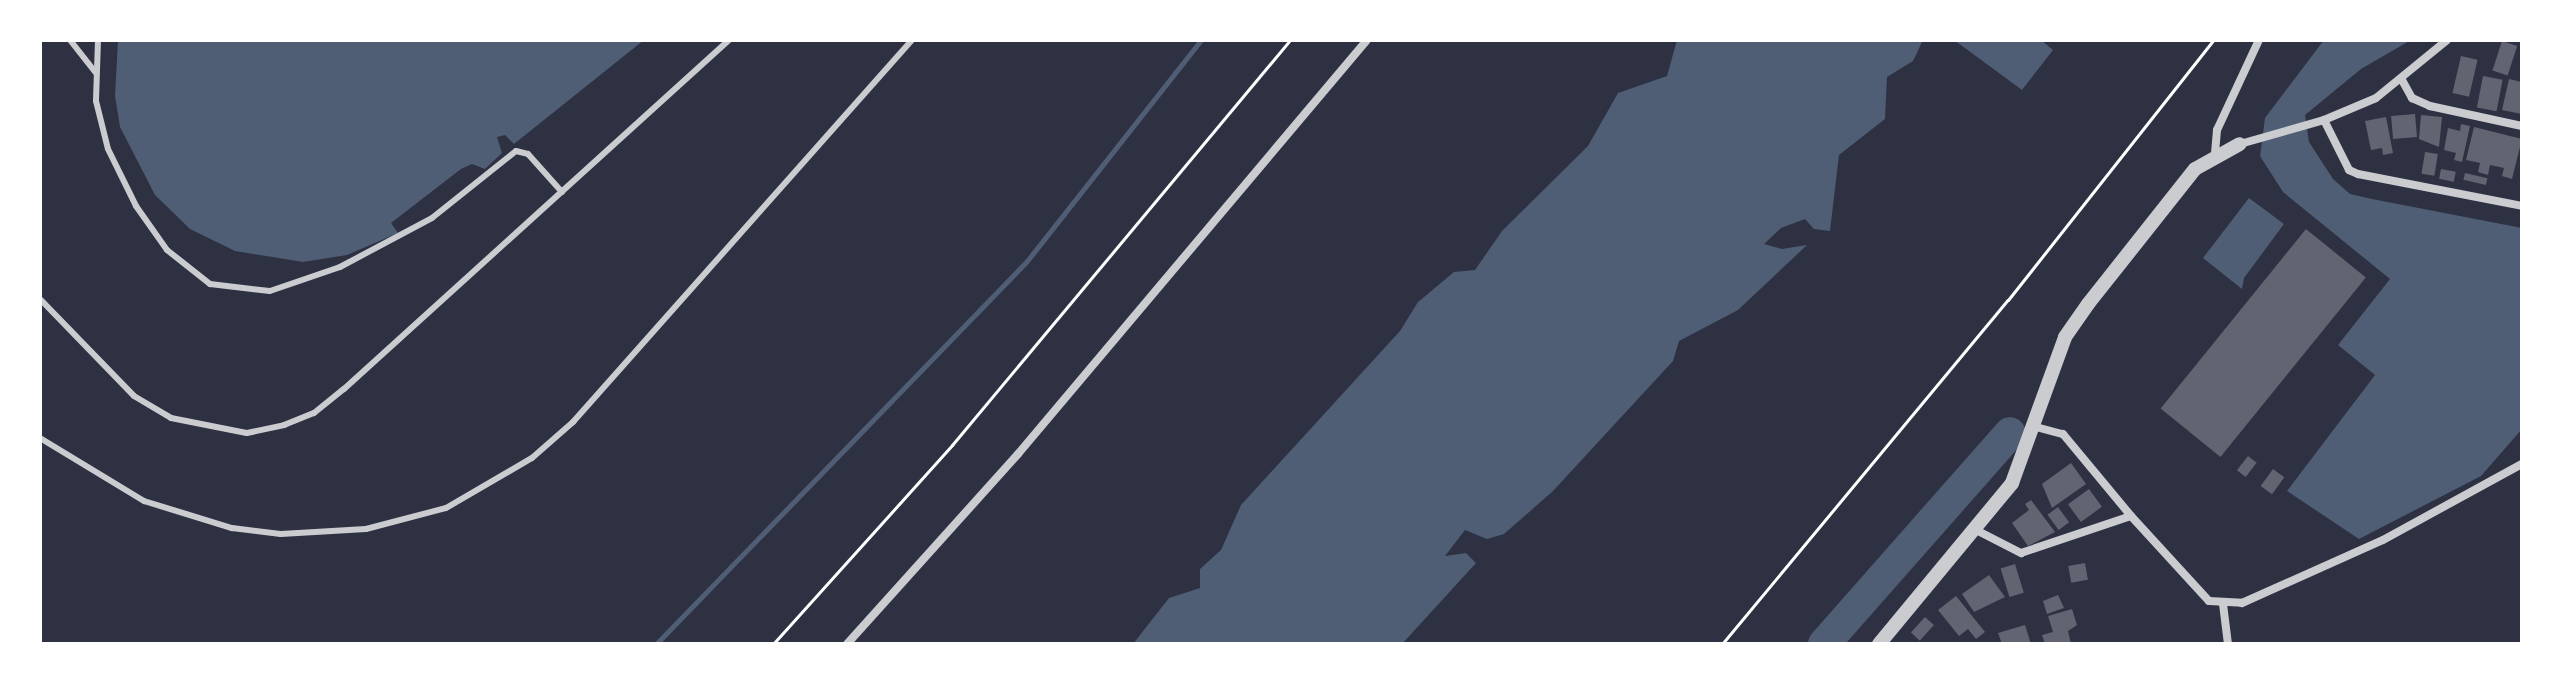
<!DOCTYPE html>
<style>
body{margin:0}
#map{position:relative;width:2562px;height:684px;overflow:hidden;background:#2d3142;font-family:Inter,sans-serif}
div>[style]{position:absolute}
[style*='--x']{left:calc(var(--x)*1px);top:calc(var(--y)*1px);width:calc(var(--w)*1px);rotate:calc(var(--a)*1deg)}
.water>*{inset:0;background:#4f5d75}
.stream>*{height:5px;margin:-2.5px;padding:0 2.5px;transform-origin:2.5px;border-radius:2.5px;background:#4f5d75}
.river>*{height:32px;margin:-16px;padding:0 16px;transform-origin:16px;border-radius:16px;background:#4f5d75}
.building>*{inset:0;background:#626471;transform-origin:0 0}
.path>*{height:3px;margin:-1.5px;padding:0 1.5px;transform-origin:1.5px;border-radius:1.5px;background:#fff}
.service>*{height:6px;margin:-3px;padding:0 3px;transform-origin:3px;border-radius:3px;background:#caccd0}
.minor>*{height:8px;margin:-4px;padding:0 4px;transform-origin:4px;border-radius:4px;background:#caccd0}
.tertiary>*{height:14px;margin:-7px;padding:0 7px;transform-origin:7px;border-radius:7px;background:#caccd0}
span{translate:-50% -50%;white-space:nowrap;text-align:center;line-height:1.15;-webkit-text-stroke:6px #fff;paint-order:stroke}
.frame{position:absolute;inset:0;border:42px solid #fff;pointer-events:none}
</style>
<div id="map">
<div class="water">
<div style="clip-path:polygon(118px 40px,644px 40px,514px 144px,505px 135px,497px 137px,502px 153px,485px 169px,472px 164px,461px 169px,391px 223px,398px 233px,347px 255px,303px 262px,235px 251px,190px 229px,155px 195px,120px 127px,115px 96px)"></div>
<div style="clip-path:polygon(1677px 40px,1923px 40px,1913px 61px,1887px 77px,1885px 119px,1839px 155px,1830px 231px,1814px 229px,1805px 219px,1781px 228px,1764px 244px,1782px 249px,1807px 245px,1738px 310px,1679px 341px,1673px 361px,1553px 491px,1504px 534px,1487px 539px,1465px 530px,1445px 556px,1466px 553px,1476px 563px,1402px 644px,1133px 644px,1169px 598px,1200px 588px,1200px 569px,1221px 550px,1241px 505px,1400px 331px,1418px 302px,1454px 272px,1475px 270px,1502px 231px,1588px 146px,1618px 93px,1667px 76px)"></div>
<div style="clip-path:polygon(1954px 40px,2041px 40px,2053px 50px,2022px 90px)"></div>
<div style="clip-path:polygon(2324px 40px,2411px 40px,2361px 69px,2305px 115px,2309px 142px,2333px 179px,2350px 194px,2372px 199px,2522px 228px,2522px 429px,2481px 476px,2359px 539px,2287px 491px,2375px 375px,2338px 345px,2390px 279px,2283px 192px,2260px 156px,2265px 118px)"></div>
<div style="clip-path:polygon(2249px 198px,2284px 224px,2244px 278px,2242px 289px,2203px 258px)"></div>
</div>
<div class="stream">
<div style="--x:656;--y:644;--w:533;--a:-45.91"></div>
<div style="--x:1027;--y:261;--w:281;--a:-51.8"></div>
</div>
<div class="river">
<div style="--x:1824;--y:644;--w:281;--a:-48.6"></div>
</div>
<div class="building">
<div style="left:2502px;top:41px;width:16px;height:31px;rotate:18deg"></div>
<div style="left:2461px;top:56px;width:17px;height:38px;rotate:13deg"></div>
<div style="left:2483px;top:76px;width:20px;height:32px;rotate:11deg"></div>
<div style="clip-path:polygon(2509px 79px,2522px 82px,2522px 114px,2502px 110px)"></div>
<div style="left:2415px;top:114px;width:23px;height:24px;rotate:85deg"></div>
<div style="clip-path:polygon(2421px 115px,2442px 117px,2439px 147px,2419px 139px)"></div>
<div style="clip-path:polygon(2386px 117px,2393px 153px,2383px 155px,2382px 148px,2371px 150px,2365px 121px)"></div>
<div style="clip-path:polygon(2461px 124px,2470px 126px,2462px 162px,2454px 160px,2456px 153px,2444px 150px,2448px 128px,2460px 131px)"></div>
<div style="clip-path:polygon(2474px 127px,2522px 139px,2512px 179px,2502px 176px,2504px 168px,2490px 165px,2488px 175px,2478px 172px,2480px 163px,2466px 160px)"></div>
<div style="left:2425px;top:152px;width:13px;height:22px;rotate:9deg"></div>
<div style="left:2441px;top:169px;width:15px;height:10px;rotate:11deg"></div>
<div style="left:2465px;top:173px;width:23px;height:7px;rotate:13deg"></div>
<div style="left:2306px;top:229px;width:77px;height:231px;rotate:39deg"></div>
<div style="left:2248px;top:456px;width:11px;height:18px;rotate:38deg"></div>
<div style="clip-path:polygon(2071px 463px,2086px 484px,2052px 508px,2042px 484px)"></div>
<div style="left:2273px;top:469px;width:14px;height:21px;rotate:36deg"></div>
<div style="left:2089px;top:489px;width:22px;height:26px;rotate:54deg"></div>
<div style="clip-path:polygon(2031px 500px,2055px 532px,2028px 546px,2012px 523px,2029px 510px,2025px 504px)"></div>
<div style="left:2058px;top:507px;width:19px;height:13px;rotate:54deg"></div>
<div style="left:2085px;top:563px;width:17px;height:17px;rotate:80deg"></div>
<div style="left:2015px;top:564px;width:30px;height:15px;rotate:73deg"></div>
<div style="clip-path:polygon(1989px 575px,2005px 597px,1974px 612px,1962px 594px)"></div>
<div style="clip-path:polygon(2058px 595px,2064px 608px,2047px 614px,2043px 601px)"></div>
<div style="clip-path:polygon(1956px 596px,1985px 632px,1976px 639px,1968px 629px,1959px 636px,1938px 610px)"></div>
<div style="clip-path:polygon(2072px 609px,2077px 625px,2068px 631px,2071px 644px,2045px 644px,2042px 635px,2053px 632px,2048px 616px)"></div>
<div style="left:1925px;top:617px;width:12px;height:21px;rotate:42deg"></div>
<div style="clip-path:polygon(2025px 625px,2031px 644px,2002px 644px,1998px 633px)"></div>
</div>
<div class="path">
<div style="--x:773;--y:644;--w:268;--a:-48"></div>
<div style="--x:952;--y:445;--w:528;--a:-50.15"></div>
<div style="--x:1722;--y:644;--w:447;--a:-50.3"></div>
<div style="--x:2008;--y:300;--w:331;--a:-51.7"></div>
</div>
<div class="service">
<div style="--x:70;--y:40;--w:42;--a:51.8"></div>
<div style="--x:98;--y:40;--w:61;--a:91.9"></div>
<div style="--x:96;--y:101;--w:49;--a:76"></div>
<div style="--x:108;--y:149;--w:64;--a:63.8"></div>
<div style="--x:136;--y:206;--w:54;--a:54.8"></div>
<div style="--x:167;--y:250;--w:55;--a:38.3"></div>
<div style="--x:210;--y:284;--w:60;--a:6.7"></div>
<div style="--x:270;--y:291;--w:74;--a:-18.9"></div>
<div style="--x:340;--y:267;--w:104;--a:-28"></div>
<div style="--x:432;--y:218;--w:107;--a:-38.6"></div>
<div style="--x:516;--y:151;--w:12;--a:14"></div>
<div style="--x:528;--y:154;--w:51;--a:48.2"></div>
<div style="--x:40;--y:299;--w:135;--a:45.9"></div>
<div style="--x:134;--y:396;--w:43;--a:30.7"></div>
<div style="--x:171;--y:418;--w:77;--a:11.2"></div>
<div style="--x:247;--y:433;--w:38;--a:-12"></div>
<div style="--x:284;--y:425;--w:32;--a:-22"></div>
<div style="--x:314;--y:413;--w:38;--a:-39"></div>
<div style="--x:344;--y:389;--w:520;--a:-42.19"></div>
<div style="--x:40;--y:438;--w:122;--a:31.2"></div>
<div style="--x:144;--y:501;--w:92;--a:17.1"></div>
<div style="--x:232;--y:528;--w:49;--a:7"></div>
<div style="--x:281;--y:534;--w:85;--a:-3.4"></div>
<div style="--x:366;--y:529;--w:83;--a:-14.7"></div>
<div style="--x:446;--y:508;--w:99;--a:-30.2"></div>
<div style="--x:532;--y:458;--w:55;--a:-41.3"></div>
<div style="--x:573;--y:422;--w:511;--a:-48.41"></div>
</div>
<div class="minor">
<div style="--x:2402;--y:80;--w:21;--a:61"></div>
<div style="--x:2412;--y:98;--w:20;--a:24"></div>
<div style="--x:2430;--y:106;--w:94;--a:12.3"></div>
<div style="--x:2324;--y:120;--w:56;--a:63.4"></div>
<div style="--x:2349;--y:170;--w:10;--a:24"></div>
<div style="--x:2358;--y:174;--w:167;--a:11"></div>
<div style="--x:2240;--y:144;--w:87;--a:-15.9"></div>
<div style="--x:2324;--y:120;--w:56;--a:-22.9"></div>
<div style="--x:2376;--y:98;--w:92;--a:-39.2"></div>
<div style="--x:2215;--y:153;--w:23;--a:-85"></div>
<div style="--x:2217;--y:130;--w:99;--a:-65"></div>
<div style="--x:2036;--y:427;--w:28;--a:15"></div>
<div style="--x:2063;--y:434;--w:107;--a:50.3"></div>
<div style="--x:1976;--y:530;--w:51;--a:27.1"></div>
<div style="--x:2021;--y:553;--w:116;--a:-18.6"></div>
<div style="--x:2131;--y:516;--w:115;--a:47.5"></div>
<div style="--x:2209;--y:601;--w:33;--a:3"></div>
<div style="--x:2242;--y:603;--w:154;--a:-24.1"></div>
<div style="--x:2383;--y:540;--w:158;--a:-28.7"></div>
<div style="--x:2223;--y:604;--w:40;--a:82.9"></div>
<div style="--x:847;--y:644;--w:256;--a:-48"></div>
<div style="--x:1018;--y:454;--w:541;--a:-49.87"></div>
</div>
<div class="tertiary">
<div style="--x:1879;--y:644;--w:209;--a:-50.4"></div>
<div style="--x:2012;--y:483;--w:155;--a:-70"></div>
<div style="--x:2065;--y:337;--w:40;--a:-55.1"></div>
<div style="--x:2088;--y:304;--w:172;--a:-51.6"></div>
<div style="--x:2195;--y:169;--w:51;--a:-29.1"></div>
</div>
<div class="frame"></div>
</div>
